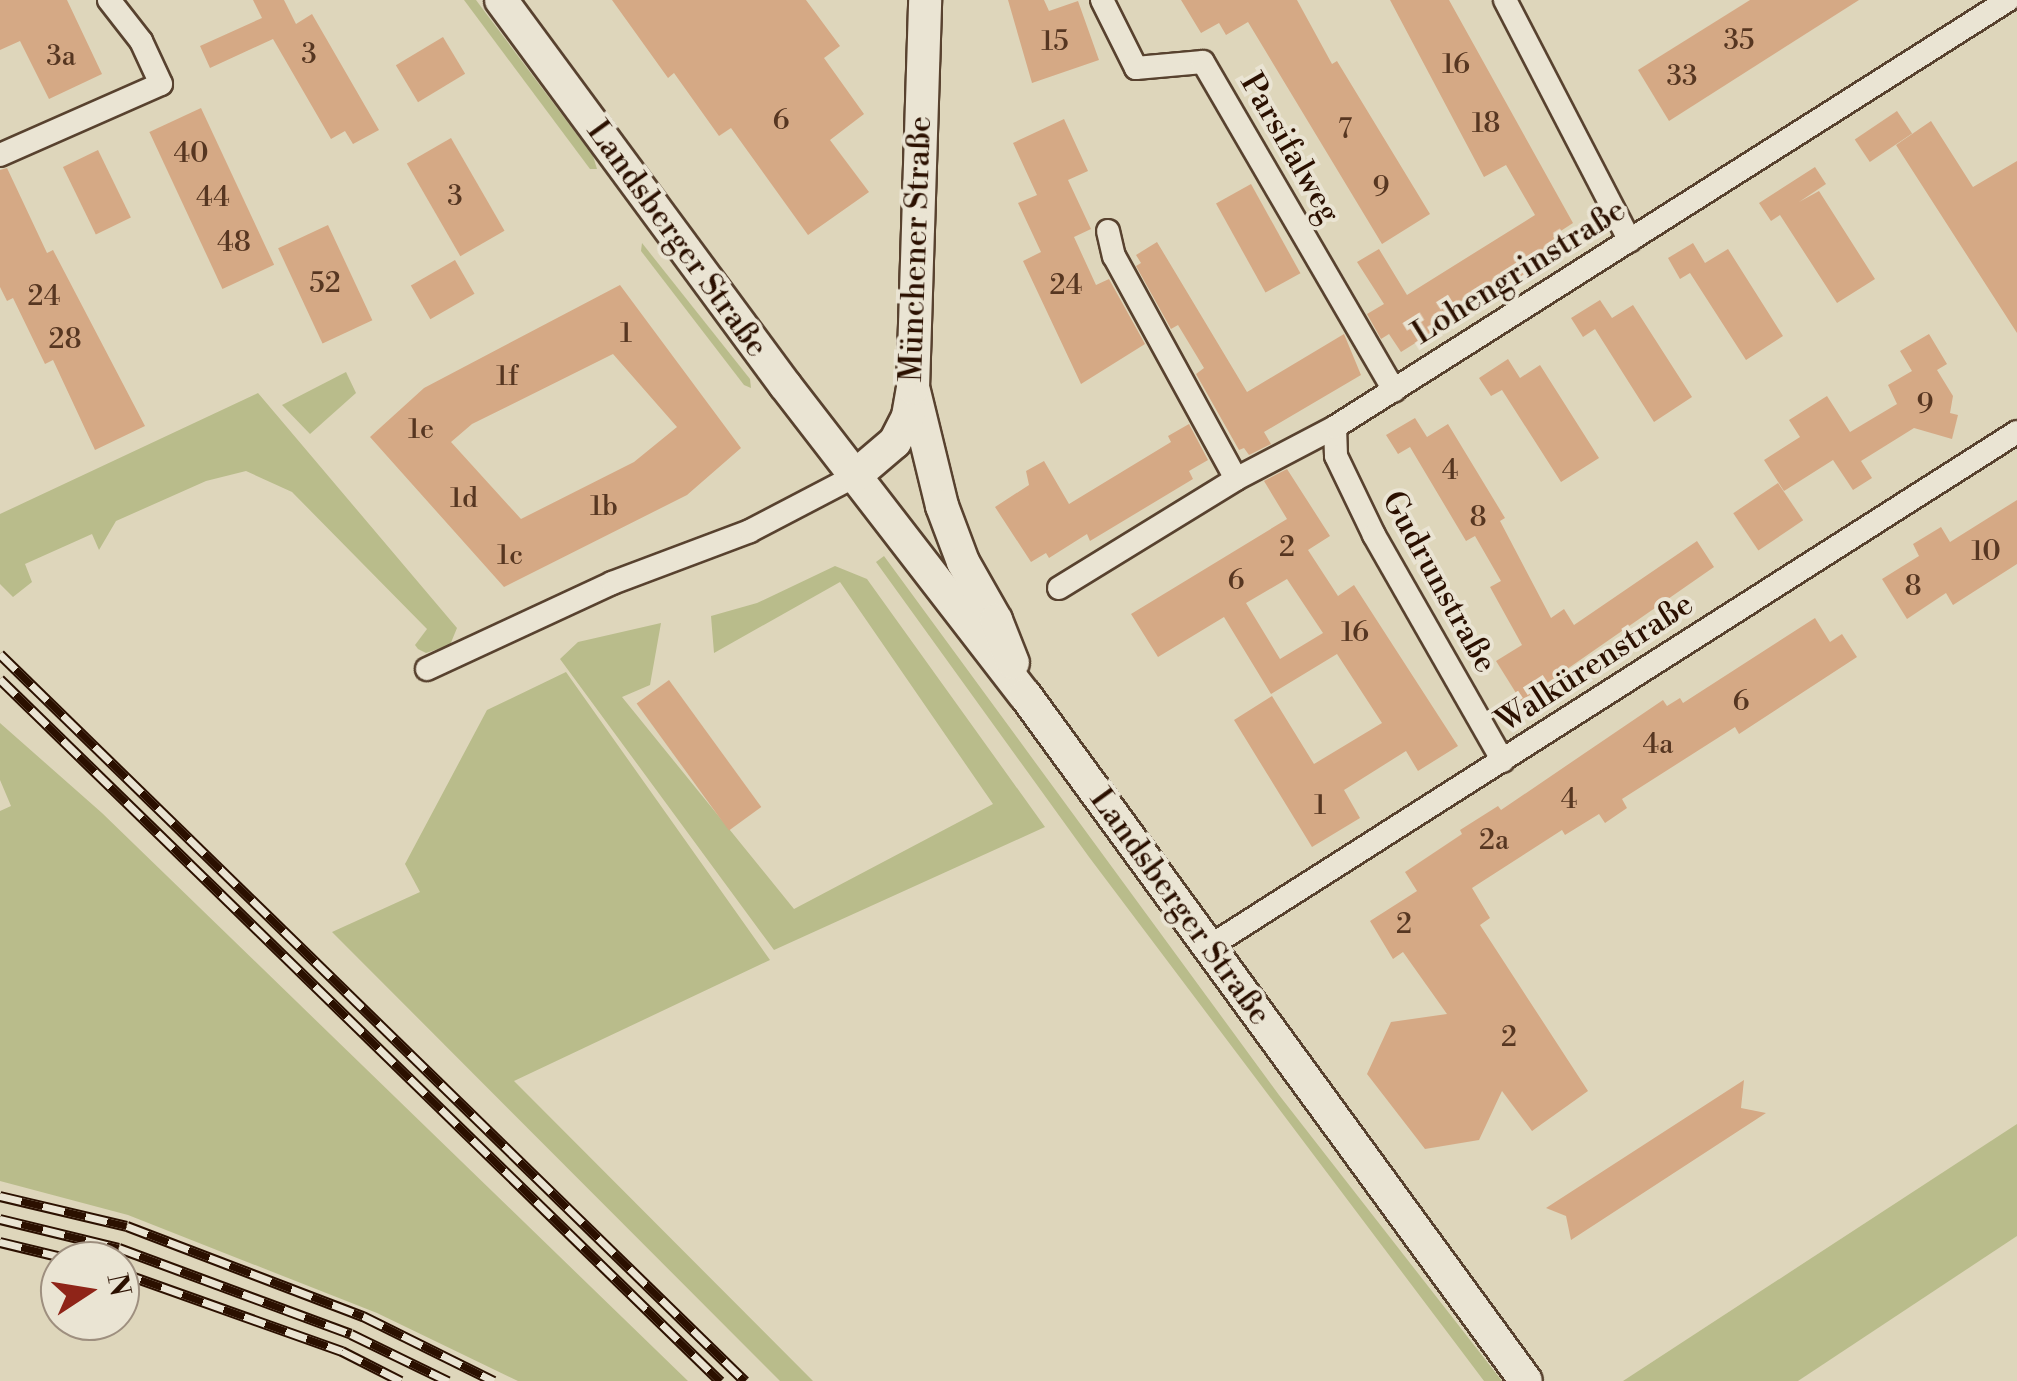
<!DOCTYPE html>
<meta charset="utf-8">
<style>
body{margin:0}
#map{position:relative;width:2017px;height:1381px;overflow:hidden;background:#ded6bb;font-family:"Libre Bodoni",serif}
div>[style]{position:absolute}
[style*='--x']{left:calc(var(--x)*1px);top:calc(var(--y)*1px);width:calc(var(--w)*1px);rotate:calc(var(--a)*1deg)}
.green>*{inset:0;background:#b9bc8b}
.building>*{inset:0;background:#d5a985;transform-origin:0 0}
.roads{filter:drop-shadow(2px 0 #58422f) drop-shadow(-2px 0 #58422f) drop-shadow(0 2px #58422f) drop-shadow(0 -2px #58422f)}
.street>*{height:22px;margin:-11px;padding:0 11px;transform-origin:11px;border-radius:11px;background:#eae4d3}
.secondary>*{height:32px;margin:-16px;padding:0 16px;transform-origin:16px;border-radius:16px;background:#eae4d3}
.rail>*{height:11px;margin-top:-5.5px;transform-origin:0;background:repeating-linear-gradient(90deg,#eae4d3 0 22px,#2b1000 0 44px);box-sizing:border-box;border-block:2px solid #2b1000}
span{translate:-50% -50%;white-space:nowrap;text-align:center;line-height:1.15;-webkit-text-stroke:8px #eae4d3;paint-order:stroke}
.number-label{font-size:28px;color:#563621}
.number-label span{-webkit-text-stroke-width:0}
.street-label{font-size:32px;color:#2b1000}
.north{position:absolute;left:40px;top:1241px;width:100px;height:100px;box-sizing:border-box;background:#eae4d3;border:2px solid #9e8f7f;border-radius:50%;rotate:78deg;font-size:28px;font-weight:700;line-height:40px;text-align:center;color:#2b1000}
.north::after{content:'';display:block;margin:auto;width:35px;height:45px;background:#8f2418;clip-path:polygon(50% 0,100% 100%,50% 72%,0 100%)}
</style>
<div id="map">
<div class="green">
<div style="clip-path:polygon(464px 0,476px 0,593px 156px,597px 169px,590px 169px)"></div>
<div style="clip-path:polygon(642px 243px,750px 379px,751px 388px,744px 385px,641px 251px)"></div>
<div style="clip-path:polygon(346px 372px,356px 393px,310px 434px,282px 405px)"></div>
<div style="clip-path:polygon(258px 393px,457px 628px,450px 645px,426px 653px,418px 649px,415px 645px,427px 629px,292px 492px,246px 471px,206px 481px,116px 521px,99px 550px,92px 534px,25px 564px,32px 582px,13px 597px,0 584px,0 514px)"></div>
<div style="clip-path:polygon(884px 556px,1279px 1095px,1502px 1381px,1484px 1381px,1089px 857px,876px 562px)"></div>
<div style="clip-path:polygon(835px 566px,867px 579px,1045px 827px,774px 950px,560px 659px,578px 642px,661px 623px,650px 685px,622px 697px,794px 909px,993px 804px,840px 582px,714px 653px,711px 616px,757px 603px)"></div>
<div style="clip-path:polygon(566px 672px,770px 960px,514px 1081px,813px 1381px,780px 1381px,332px 932px,420px 892px,405px 864px,487px 710px)"></div>
<div style="clip-path:polygon(0 723px,102px 813px,688px 1381px,518px 1381px,377px 1313px,128px 1215px,0 1181px,0 811px,11px 806px,0 780px)"></div>
<div style="clip-path:polygon(2017px 1124px,2017px 1236px,1798px 1381px,1623px 1381px)"></div>
</div>
<div class="building">
<div style="clip-path:polygon(0 0,67px 0,102px 74px,49px 99px,20px 41px,0 50px)"></div>
<div style="clip-path:polygon(253px 0,284px 0,296px 24px,312px 14px,379px 130px,353px 144px,345px 131px,331px 139px,273px 39px,210px 68px,200px 46px,262px 18px)"></div>
<div style="clip-path:polygon(612px 0,806px 0,840px 46px,824px 58px,864px 114px,830px 140px,869px 192px,808px 235px,731px 128px,719px 136px,674px 73px,668px 78px)"></div>
<div style="clip-path:polygon(1008px 0,1044px 0,1049px 11px,1078px 1px,1099px 60px,1032px 83px)"></div>
<div style="clip-path:polygon(1181px 0,1297px 0,1332px 64px,1337px 61px,1430px 214px,1382px 244px,1248px 22px,1226px 35px,1219px 23px,1201px 33px)"></div>
<div style="clip-path:polygon(1390px 0,1449px 0,1573px 223px,1553px 236px,1562px 251px,1401px 352px,1389px 334px,1381px 339px,1367px 314px,1384px 304px,1357px 262px,1379px 249px,1407px 295px,1535px 215px,1506px 165px,1484px 177px)"></div>
<div style="clip-path:polygon(1750px 0,1859px 0,1669px 121px,1638px 70px)"></div>
<div style="left:443px;top:37px;width:43px;height:55px;rotate:59deg"></div>
<div style="left:201px;top:108px;width:173px;height:57px;rotate:65deg"></div>
<div style="left:1897px;top:111px;width:27px;height:51px;rotate:56deg"></div>
<div style="clip-path:polygon(1064px 119px,1088px 171px,1068px 180px,1091px 229px,1074px 237px,1096px 285px,1109px 279px,1145px 344px,1081px 384px,1023px 261px,1041px 252px,1018px 203px,1037px 195px,1013px 143px)"></div>
<div style="clip-path:polygon(1931px 121px,1973px 187px,2017px 161px,2017px 333px,1896px 145px)"></div>
<div style="left:451px;top:138px;width:107px;height:51px;rotate:60deg"></div>
<div style="left:98px;top:150px;width:75px;height:39px;rotate:64deg"></div>
<div style="clip-path:polygon(1815px 167px,1826px 184px,1799px 202px,1819px 191px,1875px 279px,1837px 303px,1780px 215px,1771px 221px,1759px 203px)"></div>
<div style="clip-path:polygon(7px 168px,47px 253px,53px 250px,145px 426px,95px 450px,53px 360px,45px 364px,13px 298px,7px 301px,0 287px,0 170px)"></div>
<div style="left:1251px;top:184px;width:102px;height:40px;rotate:61deg"></div>
<div style="left:328px;top:225px;width:105px;height:55px;rotate:65deg"></div>
<div style="clip-path:polygon(1157px 242px,1247px 392px,1344px 334px,1361px 375px,1264px 432px,1271px 444px,1249px 455px,1244px 448px,1239px 450px,1196px 374px,1204px 368px,1178px 325px,1171px 329px,1136px 266px,1141px 263px,1136px 255px)"></div>
<div style="clip-path:polygon(1693px 243px,1705px 263px,1728px 249px,1783px 336px,1746px 360px,1690px 273px,1680px 279px,1668px 258px)"></div>
<div style="left:455px;top:260px;width:39px;height:51px;rotate:60deg"></div>
<div style="clip-path:polygon(evenodd,620px 285px,741px 448px,687px 495px,504px 587px,370px 437px,424px 388px,620px 285px,613px 354px,677px 427px,634px 462px,521px 519px,451px 442px,472px 424px,613px 354px)"></div>
<div style="clip-path:polygon(1600px 300px,1612px 318px,1633px 305px,1692px 397px,1654px 422px,1595px 329px,1604px 323px,1583px 337px,1571px 318px)"></div>
<div style="clip-path:polygon(1929px 334px,1947px 364px,1937px 370px,1953px 396px,1950px 413px,1958px 415px,1952px 439px,1914px 428px,1861px 461px,1872px 478px,1853px 490px,1833px 460px,1784px 491px,1764px 460px,1800px 437px,1789px 420px,1827px 396px,1850px 432px,1897px 404px,1888px 385px,1912px 371px,1900px 351px)"></div>
<div style="clip-path:polygon(1508px 359px,1520px 378px,1540px 365px,1599px 458px,1561px 482px,1502px 390px,1491px 396px,1479px 378px)"></div>
<div style="clip-path:polygon(1415px 418px,1427px 437px,1448px 424px,1505px 518px,1500px 521px,1551px 618px,1564px 609px,1574px 625px,1697px 541px,1714px 567px,1521px 701px,1496px 661px,1522px 645px,1490px 587px,1501px 581px,1475px 536px,1466px 541px,1410px 447px,1398px 454px,1386px 435px)"></div>
<div style="clip-path:polygon(1189px 424px,1208px 460px,1189px 471px,1193px 479px,1090px 541px,1087px 534px,1049px 558px,1046px 553px,1031px 562px,995px 507px,1029px 485px,1026px 471px,1044px 461px,1069px 504px,1171px 442px,1168px 436px)"></div>
<div style="clip-path:polygon(evenodd,1287px 469px,1330px 536px,1308px 550px,1338px 596px,1354px 585px,1458px 746px,1418px 771px,1406px 751px,1344px 790px,1360px 818px,1312px 847px,1234px 720px,1272px 696px,1314px 764px,1382px 723px,1337px 654px,1271px 694px,1224px 617px,1158px 657px,1131px 614px,1287px 519px,1264px 481px,1287px 469px,1287px 579px,1323px 633px,1280px 659px,1246px 603px,1287px 579px)"></div>
<div style="left:1778px;top:483px;width:45px;height:54px;rotate:56deg"></div>
<div style="clip-path:polygon(2017px 500px,2017px 564px,1953px 605px,1946px 593px,1907px 619px,1882px 579px,1919px 556px,1913px 544px,1941px 527px,1950px 542px)"></div>
<div style="clip-path:polygon(1815px 618px,1830px 642px,1842px 634px,1857px 657px,1739px 734px,1735px 727px,1622px 799px,1627px 808px,1605px 823px,1599px 814px,1565px 835px,1562px 830px,1472px 888px,1490px 918px,1480px 925px,1588px 1091px,1532px 1131px,1502px 1091px,1479px 1140px,1425px 1149px,1367px 1074px,1391px 1022px,1447px 1014px,1403px 952px,1393px 959px,1370px 921px,1417px 891px,1405px 872px,1462px 834px,1460px 830px,1498px 806px,1501px 810px,1663px 700px,1667px 706px,1680px 698px,1683px 703px)"></div>
<div style="left:669px;top:680px;width:157px;height:40px;rotate:54deg"></div>
<div style="clip-path:polygon(1744px 1080px,1741px 1108px,1766px 1113px,1571px 1240px,1566px 1216px,1546px 1208px)"></div>
</div>
<div class="roads">
<div class="street">
<div style="--x:1102;--y:0;--w:76;--a:63.4"></div>
<div style="--x:1136;--y:68;--w:67;--a:-5.1"></div>
<div style="--x:1203;--y:62;--w:380;--a:59.8"></div>
<div style="--x:1505;--y:0;--w:271;--a:62.6"></div>
<div style="--x:0;--y:155;--w:176;--a:-23.8"></div>
<div style="--x:161;--y:84;--w:47;--a:-114.9"></div>
<div style="--x:141;--y:41;--w:52;--a:-128"></div>
<div style="--x:1108;--y:231;--w:26;--a:77"></div>
<div style="--x:1114;--y:256;--w:254;--a:61.3"></div>
<div style="--x:1335;--y:427;--w:29;--a:88"></div>
<div style="--x:1336;--y:456;--w:88;--a:64.3"></div>
<div style="--x:1374;--y:535;--w:260;--a:60.3"></div>
<div style="--x:1059;--y:588;--w:208;--a:-31.6"></div>
<div style="--x:1236;--y:479;--w:112;--a:-27.7"></div>
<div style="--x:1335;--y:427;--w:797;--a:-32.39"></div>
<div style="--x:427;--y:669;--w:204;--a:-24.9"></div>
<div style="--x:612;--y:583;--w:147;--a:-20.6"></div>
<div style="--x:750;--y:531;--w:119;--a:-27.6"></div>
<div style="--x:1207;--y:948;--w:960;--a:-32.5"></div>
</div>
<div class="secondary">
<div style="--x:501;--y:0;--w:478;--a:53.6"></div>
<div style="--x:785;--y:385;--w:392;--a:52.3"></div>
<div style="--x:1025;--y:695;--w:849;--a:53.86"></div>
<div style="--x:914;--y:391;--w:118;--a:76.3"></div>
<div style="--x:942;--y:506;--w:60;--a:69.4"></div>
<div style="--x:963;--y:562;--w:67;--a:60.4"></div>
<div style="--x:996;--y:620;--w:46;--a:68.4"></div>
<div style="--x:855;--y:476;--w:52;--a:-40.4"></div>
<div style="--x:895;--y:442;--w:29;--a:-63"></div>
<div style="--x:908;--y:416;--w:28;--a:-80"></div>
<div style="--x:913;--y:388;--w:388;--a:-88.2"></div>
</div>
</div>
<div class="rail">
<div style="--x:0;--y:654;--w:1041;--a:44.3"></div>
<div style="--x:0;--y:679;--w:1006;--a:44.27"></div>
<div style="--x:0;--y:1196;--w:130;--a:13.3"></div>
<div style="--x:127;--y:1226;--w:253;--a:20.9"></div>
<div style="--x:363;--y:1316;--w:146;--a:26.4"></div>
<div style="--x:0;--y:1219;--w:122;--a:13.7"></div>
<div style="--x:119;--y:1248;--w:247;--a:20.3"></div>
<div style="--x:351;--y:1334;--w:108;--a:25.9"></div>
<div style="--x:0;--y:1242;--w:80;--a:13.7"></div>
<div style="--x:120;--y:1272;--w:236;--a:19.6"></div>
<div style="--x:342;--y:1351;--w:66;--a:27"></div>
</div>
<div class="number-label">
<span style="left:1739px;top:41px">35</span>
<span style="left:1055px;top:42px">15</span>
<span style="left:309px;top:55px">3</span>
<span style="left:61px;top:57px">3a</span>
<span style="left:1456px;top:65px">16</span>
<span style="left:1682px;top:77px">33</span>
<span style="left:781px;top:121px">6</span>
<span style="left:1486px;top:124px">18</span>
<span style="left:1345px;top:130px">7</span>
<span style="left:191px;top:154px">40</span>
<span style="left:1381px;top:188px">9</span>
<span style="left:455px;top:197px">3</span>
<span style="left:213px;top:198px">44</span>
<span style="left:234px;top:243px">48</span>
<span style="left:325px;top:284px">52</span>
<span style="left:1066px;top:286px">24</span>
<span style="left:44px;top:297px">24</span>
<span style="left:626px;top:334px">1</span>
<span style="left:65px;top:340px">28</span>
<span style="left:507px;top:377px">1f</span>
<span style="left:1925px;top:405px">9</span>
<span style="left:421px;top:430px">1e</span>
<span style="left:1450px;top:471px">4</span>
<span style="left:464px;top:499px">1d</span>
<span style="left:604px;top:507px">1b</span>
<span style="left:1478px;top:518px">8</span>
<span style="left:1287px;top:548px">2</span>
<span style="left:1986px;top:552px">10</span>
<span style="left:510px;top:556px">1c</span>
<span style="left:1236px;top:581px">6</span>
<span style="left:1913px;top:587px">8</span>
<span style="left:1355px;top:633px">16</span>
<span style="left:1741px;top:702px">6</span>
<span style="left:1658px;top:745px">4a</span>
<span style="left:1569px;top:800px">4</span>
<span style="left:1320px;top:806px">1</span>
<span style="left:1494px;top:841px">2a</span>
<span style="left:1404px;top:925px">2</span>
<span style="left:1509px;top:1038px">2</span>
</div>
<div class="street-label">
<span style="left:1290px;top:148px;rotate:60deg">Parsifalweg</span>
<span style="left:677px;top:239px;rotate:54deg">Landsberger Straße</span>
<span style="left:916px;top:249px;rotate:-88deg">Münchener Straße</span>
<span style="left:1519px;top:272px;rotate:-32deg">Lohengrinstraße</span>
<span style="left:1439px;top:582px;rotate:61deg">Gudrunstraße</span>
<span style="left:1595px;top:663px;rotate:-33deg">Walkürenstraße</span>
<span style="left:1180px;top:907px;rotate:54deg">Landsberger Straße</span>
</div>
<div class="north">N</div>
</div>
